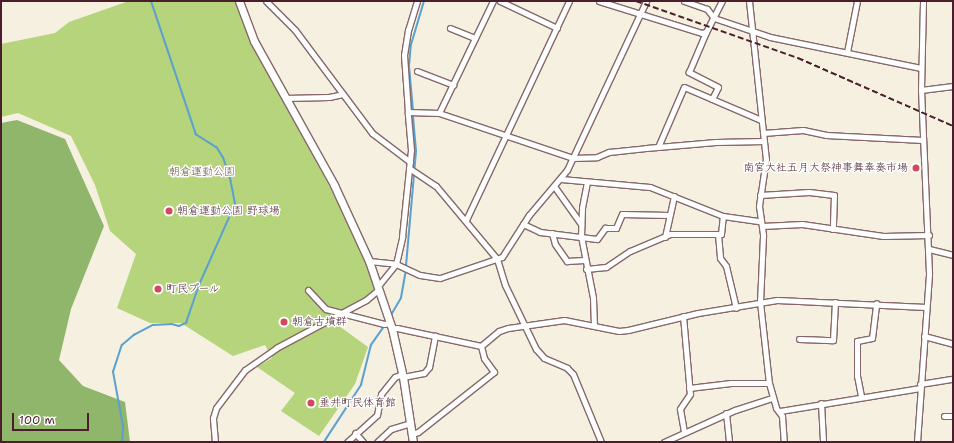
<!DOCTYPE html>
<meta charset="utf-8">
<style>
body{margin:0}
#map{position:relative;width:954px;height:443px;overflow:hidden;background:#f5f0df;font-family:"Shantell Sans","Klee One",sans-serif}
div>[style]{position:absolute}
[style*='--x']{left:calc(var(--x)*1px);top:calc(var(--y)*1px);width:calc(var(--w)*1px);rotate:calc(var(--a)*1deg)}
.green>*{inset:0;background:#b5d47b}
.forest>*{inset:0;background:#90b66b}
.stream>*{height:1.5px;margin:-0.75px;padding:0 0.75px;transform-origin:0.75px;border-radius:0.75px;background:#5aa1d0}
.roads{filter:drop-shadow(1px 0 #86686a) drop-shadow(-1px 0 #86686a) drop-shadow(0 1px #86686a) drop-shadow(0 -1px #86686a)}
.street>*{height:5px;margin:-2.5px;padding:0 2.5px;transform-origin:2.5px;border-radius:2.5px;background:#fff}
.secondary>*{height:7px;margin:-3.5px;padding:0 3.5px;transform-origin:3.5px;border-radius:3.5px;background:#fff}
.rail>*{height:1.5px;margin-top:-0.75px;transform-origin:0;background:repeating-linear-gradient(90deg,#4a1f2b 0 6px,transparent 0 9px)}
.dots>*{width:11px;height:11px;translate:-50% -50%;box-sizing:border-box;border:2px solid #fff;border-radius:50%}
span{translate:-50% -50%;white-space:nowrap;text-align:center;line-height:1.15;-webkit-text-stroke:3px #fff;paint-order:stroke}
.poi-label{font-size:11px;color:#4a1f2b}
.right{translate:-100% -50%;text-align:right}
.left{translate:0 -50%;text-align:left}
.park-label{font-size:11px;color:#6a5543}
.frame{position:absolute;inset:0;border:2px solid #4a1f2b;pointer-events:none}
.scale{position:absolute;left:12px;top:413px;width:77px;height:18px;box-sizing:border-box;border:2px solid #4a1f2b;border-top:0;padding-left:5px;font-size:12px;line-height:14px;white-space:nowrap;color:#4a1f2b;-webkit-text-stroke:3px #fff;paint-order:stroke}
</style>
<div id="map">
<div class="green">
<div style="clip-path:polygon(129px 1px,237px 1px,250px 38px,355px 234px,377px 286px,372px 295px,328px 318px,368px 347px,355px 384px,319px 436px,281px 411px,295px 393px,257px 367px,272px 358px,265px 345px,233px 356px,181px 323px,150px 323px,117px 308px,136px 254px,110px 231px,95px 185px,71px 136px,18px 113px,1px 117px,1px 44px,55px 33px,69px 22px)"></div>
</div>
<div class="forest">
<div style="clip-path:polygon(17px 120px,65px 139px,104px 226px,71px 309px,59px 360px,83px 386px,125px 402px,130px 442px,1px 442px,1px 123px)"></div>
</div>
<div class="stream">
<div style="--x:413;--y:111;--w:45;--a:-95.1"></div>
<div style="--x:409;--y:66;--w:21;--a:-85"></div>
<div style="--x:411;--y:45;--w:46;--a:-73.5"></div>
<div style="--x:406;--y:266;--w:115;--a:-85"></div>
<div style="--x:416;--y:151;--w:37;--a:-95"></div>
<div style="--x:390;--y:317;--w:22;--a:-60"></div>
<div style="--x:401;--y:298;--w:28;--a:-80"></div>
<div style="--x:122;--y:442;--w:16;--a:-86"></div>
<div style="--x:123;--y:426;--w:55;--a:-100.5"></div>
<div style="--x:113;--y:372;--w:28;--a:-72"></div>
<div style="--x:122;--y:345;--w:16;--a:-40"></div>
<div style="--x:134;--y:335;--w:21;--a:-28"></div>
<div style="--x:153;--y:325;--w:19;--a:-3"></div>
<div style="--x:172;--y:324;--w:7;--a:16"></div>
<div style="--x:179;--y:326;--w:8;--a:-23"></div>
<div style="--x:186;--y:323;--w:40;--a:-71.1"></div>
<div style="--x:199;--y:285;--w:89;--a:-66"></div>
<div style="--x:235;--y:204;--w:25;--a:-101"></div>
<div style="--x:230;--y:179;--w:22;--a:-108"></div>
<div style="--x:223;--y:158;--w:12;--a:-121"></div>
<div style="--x:217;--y:148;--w:25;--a:-148"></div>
<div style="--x:196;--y:135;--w:141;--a:-108.6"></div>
<div style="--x:324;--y:442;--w:68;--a:-57"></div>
<div style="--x:361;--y:385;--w:41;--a:-76"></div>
<div style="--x:371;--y:345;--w:24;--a:-55"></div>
</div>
<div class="roads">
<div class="street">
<div style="--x:266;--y:1;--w:41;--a:45"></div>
<div style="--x:295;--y:30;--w:129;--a:53.2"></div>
<div style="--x:372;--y:133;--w:48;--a:37.3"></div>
<div style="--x:417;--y:1;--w:30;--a:107"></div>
<div style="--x:408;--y:30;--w:25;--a:99"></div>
<div style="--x:404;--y:55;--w:57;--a:86"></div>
<div style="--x:408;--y:112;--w:31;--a:2"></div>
<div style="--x:439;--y:113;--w:141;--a:18.6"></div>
<div style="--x:573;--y:158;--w:24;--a:-2"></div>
<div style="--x:597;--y:157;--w:13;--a:-23"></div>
<div style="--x:609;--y:152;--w:37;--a:-6"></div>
<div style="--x:646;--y:148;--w:70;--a:-4.9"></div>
<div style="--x:716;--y:142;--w:48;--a:-1.2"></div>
<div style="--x:500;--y:1;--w:63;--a:25.3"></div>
<div style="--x:599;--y:1;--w:108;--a:17.3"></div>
<div style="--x:702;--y:33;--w:4;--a:-14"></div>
<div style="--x:706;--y:32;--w:35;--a:-63"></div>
<div style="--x:684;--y:1;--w:24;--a:19"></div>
<div style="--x:707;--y:9;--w:11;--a:52"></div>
<div style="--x:714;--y:18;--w:59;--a:18.7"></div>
<div style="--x:770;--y:37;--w:154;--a:11.6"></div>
<div style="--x:749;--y:1;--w:159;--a:83.9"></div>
<div style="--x:766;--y:159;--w:48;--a:98.5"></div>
<div style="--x:759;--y:206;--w:30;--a:82"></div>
<div style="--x:763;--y:236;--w:66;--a:92.6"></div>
<div style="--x:760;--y:302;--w:81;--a:83.7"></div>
<div style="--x:769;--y:383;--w:26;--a:74"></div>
<div style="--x:776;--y:408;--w:10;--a:53"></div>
<div style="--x:782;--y:416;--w:26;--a:86"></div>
<div style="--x:450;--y:28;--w:27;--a:22"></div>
<div style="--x:847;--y:52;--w:52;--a:-78.9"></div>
<div style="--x:417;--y:71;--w:39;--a:21"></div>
<div style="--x:921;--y:90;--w:32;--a:-7"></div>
<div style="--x:285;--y:98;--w:44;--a:-1.3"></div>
<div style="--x:329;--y:97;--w:14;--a:-12"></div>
<div style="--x:712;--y:99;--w:53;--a:23.2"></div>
<div style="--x:439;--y:113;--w:124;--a:-64.3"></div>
<div style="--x:763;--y:133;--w:40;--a:-4.3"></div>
<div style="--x:803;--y:130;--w:24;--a:12"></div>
<div style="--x:826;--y:135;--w:97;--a:3"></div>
<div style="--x:658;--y:147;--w:65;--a:-66.6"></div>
<div style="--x:684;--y:87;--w:30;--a:23"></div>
<div style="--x:712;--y:99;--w:13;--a:-63"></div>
<div style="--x:718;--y:87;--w:33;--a:-153"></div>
<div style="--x:689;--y:72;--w:43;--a:-67"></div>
<div style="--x:409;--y:168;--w:32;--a:34"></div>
<div style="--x:436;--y:186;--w:95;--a:50.1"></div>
<div style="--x:497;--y:259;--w:27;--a:73"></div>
<div style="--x:505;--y:285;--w:71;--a:64.2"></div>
<div style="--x:536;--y:349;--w:12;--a:48"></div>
<div style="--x:544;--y:358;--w:25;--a:23"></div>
<div style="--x:567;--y:368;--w:8;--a:45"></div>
<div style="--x:573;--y:374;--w:74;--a:67.6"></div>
<div style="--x:561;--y:179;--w:89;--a:5.1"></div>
<div style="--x:650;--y:187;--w:79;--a:21.7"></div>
<div style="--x:723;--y:216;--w:37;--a:8"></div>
<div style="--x:587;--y:182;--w:26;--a:101"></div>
<div style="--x:582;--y:208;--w:28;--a:92"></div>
<div style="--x:581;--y:236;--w:63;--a:79"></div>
<div style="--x:593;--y:298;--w:26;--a:88"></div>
<div style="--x:554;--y:186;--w:47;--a:54.6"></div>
<div style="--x:760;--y:195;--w:49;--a:-3.5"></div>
<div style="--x:809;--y:192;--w:25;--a:7"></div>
<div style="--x:834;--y:195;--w:34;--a:92"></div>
<div style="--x:466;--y:220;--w:242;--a:-64.8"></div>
<div style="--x:523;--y:224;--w:19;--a:25"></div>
<div style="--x:540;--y:232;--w:57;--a:7"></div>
<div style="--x:597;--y:239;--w:14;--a:-54"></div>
<div style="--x:605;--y:228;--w:11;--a:0"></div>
<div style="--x:616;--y:228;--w:15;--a:-67"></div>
<div style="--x:622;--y:214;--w:46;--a:1.2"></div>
<div style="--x:762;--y:226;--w:40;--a:-2.9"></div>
<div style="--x:802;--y:224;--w:82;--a:8.4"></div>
<div style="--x:883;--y:236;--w:46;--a:-1.2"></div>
<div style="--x:552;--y:233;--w:11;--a:75"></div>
<div style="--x:555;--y:244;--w:21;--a:55"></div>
<div style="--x:567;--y:261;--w:17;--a:-3"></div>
<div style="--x:718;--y:234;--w:24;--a:85"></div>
<div style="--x:720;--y:258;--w:10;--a:53"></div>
<div style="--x:726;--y:266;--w:43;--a:76.6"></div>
<div style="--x:665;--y:237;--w:42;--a:-77.6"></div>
<div style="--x:929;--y:249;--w:25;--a:14"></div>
<div style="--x:369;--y:261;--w:27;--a:6"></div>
<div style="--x:396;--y:264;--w:26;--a:25"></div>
<div style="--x:420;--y:275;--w:20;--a:9"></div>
<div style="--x:440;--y:278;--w:65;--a:-18.7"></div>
<div style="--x:502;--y:257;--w:50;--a:-57.3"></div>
<div style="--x:529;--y:215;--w:59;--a:-49.8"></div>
<div style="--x:567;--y:170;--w:187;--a:-64.9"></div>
<div style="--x:586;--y:269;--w:20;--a:-6"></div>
<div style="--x:606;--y:267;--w:29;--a:-34"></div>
<div style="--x:630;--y:251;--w:43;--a:-23"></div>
<div style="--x:670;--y:234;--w:51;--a:0"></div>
<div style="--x:721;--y:234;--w:18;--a:-84"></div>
<div style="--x:378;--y:286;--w:28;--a:-51"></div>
<div style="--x:396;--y:264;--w:28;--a:-77"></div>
<div style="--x:402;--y:237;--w:87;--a:-84.1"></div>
<div style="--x:411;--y:150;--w:38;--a:-95"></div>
<div style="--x:308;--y:290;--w:26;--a:47"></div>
<div style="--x:326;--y:309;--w:60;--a:14.5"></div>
<div style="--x:384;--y:324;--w:6;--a:-9"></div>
<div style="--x:683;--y:316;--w:78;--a:84.9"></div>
<div style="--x:690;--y:394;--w:18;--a:124"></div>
<div style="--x:680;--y:409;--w:22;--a:80"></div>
<div style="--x:392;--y:329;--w:5;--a:-11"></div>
<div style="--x:397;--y:328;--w:86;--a:12.1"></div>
<div style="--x:481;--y:346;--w:23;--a:-40"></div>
<div style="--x:499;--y:331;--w:9;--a:-18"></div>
<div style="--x:508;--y:328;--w:57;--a:-8.1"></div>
<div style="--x:564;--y:320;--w:56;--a:11.3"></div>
<div style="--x:619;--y:331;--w:9;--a:-6"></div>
<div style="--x:628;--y:330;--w:72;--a:-13.7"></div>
<div style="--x:698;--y:313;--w:80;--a:-9.3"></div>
<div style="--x:777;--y:300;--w:149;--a:2.7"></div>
<div style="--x:924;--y:336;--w:30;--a:15"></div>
<div style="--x:799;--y:339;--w:34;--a:2"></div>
<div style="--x:833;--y:340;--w:38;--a:-87"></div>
<div style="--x:403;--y:377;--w:21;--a:-11"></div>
<div style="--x:424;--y:373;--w:8;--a:-50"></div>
<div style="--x:429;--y:367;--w:32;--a:-79"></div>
<div style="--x:920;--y:384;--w:33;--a:-9"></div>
<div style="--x:689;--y:388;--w:42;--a:-6.8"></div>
<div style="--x:731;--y:383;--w:38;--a:0"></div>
<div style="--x:861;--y:396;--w:20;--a:-101"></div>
<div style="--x:857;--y:376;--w:35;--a:-90"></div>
<div style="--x:857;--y:341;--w:15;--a:-11"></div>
<div style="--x:872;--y:338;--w:35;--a:-83"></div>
<div style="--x:821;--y:403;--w:39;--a:87"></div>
<div style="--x:780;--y:411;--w:142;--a:-9.3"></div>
<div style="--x:726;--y:413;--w:29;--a:84"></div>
<div style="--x:944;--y:416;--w:9;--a:0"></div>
<div style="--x:355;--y:433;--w:12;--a:48"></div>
<div style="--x:412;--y:434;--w:6;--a:-18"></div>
<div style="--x:418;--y:432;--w:97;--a:-38.3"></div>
<div style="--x:494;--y:372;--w:17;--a:-126"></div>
<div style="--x:484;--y:358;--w:12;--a:-104"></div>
<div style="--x:215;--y:442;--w:24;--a:-95"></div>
<div style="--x:213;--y:418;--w:10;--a:-73"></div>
<div style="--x:216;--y:408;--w:48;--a:-52.7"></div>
<div style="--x:245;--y:370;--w:38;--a:-35"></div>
<div style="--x:276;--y:348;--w:102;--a:-28.1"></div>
<div style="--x:366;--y:300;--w:17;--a:-40"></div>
<div style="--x:347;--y:442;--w:40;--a:-42"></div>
<div style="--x:377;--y:415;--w:21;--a:-79"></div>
<div style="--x:381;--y:394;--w:22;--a:-51"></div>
<div style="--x:395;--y:377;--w:8;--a:-23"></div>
<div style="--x:377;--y:442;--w:19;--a:-43"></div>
<div style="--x:391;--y:429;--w:21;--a:-17"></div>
<div style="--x:664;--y:442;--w:78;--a:-24.3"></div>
<div style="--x:735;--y:410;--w:40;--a:-18"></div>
<div style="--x:917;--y:442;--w:169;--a:-85.9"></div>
<div style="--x:929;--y:273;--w:183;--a:-92.5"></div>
<div style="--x:921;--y:90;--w:89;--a:-88.7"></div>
</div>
<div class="secondary">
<div style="--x:239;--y:1;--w:43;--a:69.4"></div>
<div style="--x:254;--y:41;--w:165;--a:60.9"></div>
<div style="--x:334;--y:185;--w:84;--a:65.3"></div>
<div style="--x:369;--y:261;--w:72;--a:71.3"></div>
<div style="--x:392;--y:329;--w:49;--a:77.1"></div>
<div style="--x:403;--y:377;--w:66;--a:81.3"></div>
</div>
</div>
<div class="rail">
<div style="--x:636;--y:1;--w:172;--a:19.4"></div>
<div style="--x:798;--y:58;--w:169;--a:23.7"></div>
</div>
<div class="dots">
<div style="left:916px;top:168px;background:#d1495b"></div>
<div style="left:169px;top:211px;background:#d1495b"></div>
<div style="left:158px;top:289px;background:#d1495b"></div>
<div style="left:284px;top:322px;background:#d1495b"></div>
<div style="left:311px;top:403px;background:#d1495b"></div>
</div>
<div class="poi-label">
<span class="right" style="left:908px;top:168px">南宮大社五月大祭神事舞奉奏市場</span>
<span class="left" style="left:177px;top:211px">朝倉運動公園 野球場</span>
<span class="left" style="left:166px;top:289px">町民プール</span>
<span class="left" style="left:292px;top:322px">朝倉古墳群</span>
<span class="left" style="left:319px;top:403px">垂井町民体育館</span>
</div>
<div class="park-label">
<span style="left:202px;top:172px">朝倉運動公園</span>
</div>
<div class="frame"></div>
<div class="scale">100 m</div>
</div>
